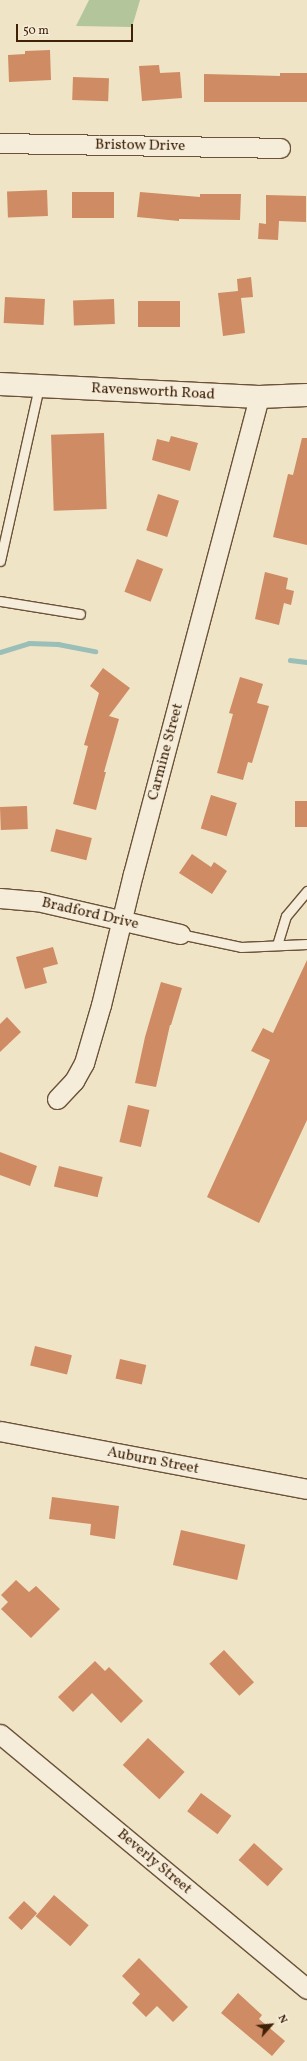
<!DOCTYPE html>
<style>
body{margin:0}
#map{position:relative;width:307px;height:2061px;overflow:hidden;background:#efe4c6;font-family:Vollkorn,serif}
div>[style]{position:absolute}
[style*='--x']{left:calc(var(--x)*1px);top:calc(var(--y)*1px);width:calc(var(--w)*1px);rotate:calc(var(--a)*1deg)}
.green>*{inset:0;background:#b3c59a}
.stream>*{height:4.5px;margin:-2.25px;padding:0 2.25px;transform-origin:2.25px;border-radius:2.25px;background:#9abeb8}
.building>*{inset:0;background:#ce8b64;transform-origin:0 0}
.roads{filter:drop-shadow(1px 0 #6b5238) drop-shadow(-1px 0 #6b5238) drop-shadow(0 1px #6b5238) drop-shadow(0 -1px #6b5238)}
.service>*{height:9px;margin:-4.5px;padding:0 4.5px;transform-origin:4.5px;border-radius:4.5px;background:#f5edda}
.minor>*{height:19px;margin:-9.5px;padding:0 9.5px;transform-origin:9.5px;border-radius:9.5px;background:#f5edda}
.secondary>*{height:22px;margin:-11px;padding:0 11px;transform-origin:11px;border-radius:11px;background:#f5edda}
span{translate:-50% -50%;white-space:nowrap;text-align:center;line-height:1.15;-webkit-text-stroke:3px #f5edda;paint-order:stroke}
.street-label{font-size:15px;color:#3f2108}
.north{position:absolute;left:251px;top:2005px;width:40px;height:40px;-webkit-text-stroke:3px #f5edda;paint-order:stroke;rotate:63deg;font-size:11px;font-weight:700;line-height:16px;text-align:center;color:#3f2108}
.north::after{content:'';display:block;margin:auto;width:14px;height:18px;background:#3f2108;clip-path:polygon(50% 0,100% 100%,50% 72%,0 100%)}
.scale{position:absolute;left:16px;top:24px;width:117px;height:18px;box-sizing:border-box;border:2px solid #3f2108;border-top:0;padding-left:5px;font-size:12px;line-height:14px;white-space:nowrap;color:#3f2108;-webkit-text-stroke:3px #f5edda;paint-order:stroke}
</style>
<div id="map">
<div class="green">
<div style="clip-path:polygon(89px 0,140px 0,132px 27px,76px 26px)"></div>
</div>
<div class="stream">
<div style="--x:0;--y:652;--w:30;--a:-17"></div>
<div style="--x:29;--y:643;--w:29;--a:2"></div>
<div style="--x:58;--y:644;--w:38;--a:11"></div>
<div style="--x:290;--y:660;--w:17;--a:7"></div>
</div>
<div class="building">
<div style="clip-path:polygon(50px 50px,51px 80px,9px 82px,8px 55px,25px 54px,25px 51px)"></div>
<div style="clip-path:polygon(159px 65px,160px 73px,180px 72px,182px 98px,142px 101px,139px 66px)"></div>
<div style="clip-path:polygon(280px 73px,307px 73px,307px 102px,204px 102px,204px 74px,280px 76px)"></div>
<div style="left:73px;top:77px;width:36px;height:23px;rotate:2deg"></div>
<div style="left:47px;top:190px;width:26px;height:40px;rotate:88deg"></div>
<div style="left:72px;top:192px;width:42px;height:26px"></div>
<div style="clip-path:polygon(140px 192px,200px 197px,200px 194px,241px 194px,240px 220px,179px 219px,179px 221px,137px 217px)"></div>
<div style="clip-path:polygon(266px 195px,306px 196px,306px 222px,279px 221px,278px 240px,258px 239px,259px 223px,266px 224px)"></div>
<div style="clip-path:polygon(251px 277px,253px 297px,241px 298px,245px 333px,223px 336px,218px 293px,238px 291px,237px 279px)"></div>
<div style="left:5px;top:297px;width:40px;height:26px;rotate:3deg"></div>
<div style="left:114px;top:299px;width:25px;height:41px;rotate:88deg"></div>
<div style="left:138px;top:301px;width:42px;height:26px"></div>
<div style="left:104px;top:433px;width:76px;height:53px;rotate:88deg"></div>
<div style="clip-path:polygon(171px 436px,198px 443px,190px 471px,152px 460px,157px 439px,169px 442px)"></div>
<div style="clip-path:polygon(302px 438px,307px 438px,307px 545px,273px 537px,288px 474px,293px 475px)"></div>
<div style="left:158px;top:494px;width:22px;height:38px;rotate:18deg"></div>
<div style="left:137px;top:559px;width:28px;height:35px;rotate:21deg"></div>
<div style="clip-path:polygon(265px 572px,288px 578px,286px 589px,294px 591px,291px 605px,284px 603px,279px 625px,255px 619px)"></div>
<div style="clip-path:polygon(103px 668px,130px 688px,109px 716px,119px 719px,104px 772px,106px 772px,96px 810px,73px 804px,88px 746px,84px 745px,99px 693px,90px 686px)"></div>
<div style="clip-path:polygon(240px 677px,263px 684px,257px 703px,269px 706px,252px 763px,248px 762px,243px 780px,217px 773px,233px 714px,229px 713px)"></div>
<div style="left:211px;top:795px;width:27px;height:35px;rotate:17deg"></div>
<div style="left:307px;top:801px;width:26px;height:12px;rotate:90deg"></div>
<div style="left:27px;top:806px;width:23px;height:27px;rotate:88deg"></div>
<div style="left:56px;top:829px;width:37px;height:23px;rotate:14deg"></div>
<div style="clip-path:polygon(192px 854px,211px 867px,214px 862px,227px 871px,212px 894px,179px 873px)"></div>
<div style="clip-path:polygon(53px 947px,58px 964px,43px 968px,47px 983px,25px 989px,16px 957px)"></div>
<div style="clip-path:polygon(307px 960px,307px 1120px,259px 1223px,207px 1197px,270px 1060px,251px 1051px,263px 1028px,273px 1033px)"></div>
<div style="clip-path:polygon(161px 982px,182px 988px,171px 1025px,170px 1025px,156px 1087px,135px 1083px,145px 1037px)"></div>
<div style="clip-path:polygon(7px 1017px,21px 1032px,0 1052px,0 1024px)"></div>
<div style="left:128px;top:1105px;width:22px;height:38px;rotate:13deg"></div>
<div style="clip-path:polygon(0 1152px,37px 1166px,30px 1186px,0 1175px)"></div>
<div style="left:59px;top:1166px;width:45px;height:21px;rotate:14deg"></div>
<div style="left:35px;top:1346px;width:38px;height:20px;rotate:14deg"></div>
<div style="left:120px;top:1359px;width:27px;height:20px;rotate:13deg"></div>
<div style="clip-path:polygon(52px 1497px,119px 1506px,115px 1539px,90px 1535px,91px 1524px,49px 1519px)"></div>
<div style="left:181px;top:1530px;width:66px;height:36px;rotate:13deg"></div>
<div style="clip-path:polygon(16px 1580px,29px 1592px,36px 1586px,60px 1609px,31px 1638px,1px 1609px,8px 1602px,1px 1595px)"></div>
<div style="left:224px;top:1650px;width:44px;height:20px;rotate:47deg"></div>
<div style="clip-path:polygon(95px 1661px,105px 1671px,109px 1667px,143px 1701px,121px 1723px,92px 1693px,73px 1712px,58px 1697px)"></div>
<div style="left:148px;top:1738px;width:50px;height:37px;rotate:43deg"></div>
<div style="left:201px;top:1793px;width:38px;height:23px;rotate:37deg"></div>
<div style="left:254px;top:1843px;width:39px;height:23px;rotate:42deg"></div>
<div style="left:54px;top:1895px;width:46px;height:28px;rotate:41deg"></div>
<div style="left:24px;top:1901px;width:18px;height:23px;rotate:43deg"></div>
<div style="clip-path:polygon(139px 1958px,188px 2007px,173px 2022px,157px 2006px,146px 2017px,132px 2003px,140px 1994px,122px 1976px)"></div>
<div style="clip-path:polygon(238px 1993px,262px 2015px,259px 2019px,285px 2041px,272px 2056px,221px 2013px)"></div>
</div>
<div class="roads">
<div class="service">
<div style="--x:0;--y:561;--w:179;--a:-77.4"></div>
<div style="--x:0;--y:601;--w:81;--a:9.2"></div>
<div style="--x:180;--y:934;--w:62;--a:12"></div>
<div style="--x:241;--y:947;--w:66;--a:-2.6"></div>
<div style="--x:277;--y:945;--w:30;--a:-73"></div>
<div style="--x:286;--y:916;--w:33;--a:-50"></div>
</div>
<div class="minor">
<div style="--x:0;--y:143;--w:280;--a:1"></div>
<div style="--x:0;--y:898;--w:37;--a:5"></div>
<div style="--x:37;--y:901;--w:147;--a:13"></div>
<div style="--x:57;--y:1099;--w:25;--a:-47"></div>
<div style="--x:74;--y:1081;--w:21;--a:-61"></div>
<div style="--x:84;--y:1063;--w:60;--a:-73.7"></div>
<div style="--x:101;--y:1005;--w:135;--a:-76.3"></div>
<div style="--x:133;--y:874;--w:493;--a:-75.2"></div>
<div style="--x:0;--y:1431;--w:312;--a:10.7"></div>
<div style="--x:0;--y:1734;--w:399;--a:39.7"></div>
</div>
<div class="secondary">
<div style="--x:0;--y:384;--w:259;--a:2.9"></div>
<div style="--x:259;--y:397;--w:48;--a:-2.4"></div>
</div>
</div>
<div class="street-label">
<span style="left:140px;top:146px;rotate:1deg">Bristow Drive</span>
<span style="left:153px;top:392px;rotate:3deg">Ravensworth Road</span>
<span style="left:166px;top:752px;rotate:-75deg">Carmine Street</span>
<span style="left:90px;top:914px;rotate:13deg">Bradford Drive</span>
<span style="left:153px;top:1461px;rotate:11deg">Auburn Street</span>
<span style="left:154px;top:1862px;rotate:40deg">Beverly Street</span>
</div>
<div class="north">N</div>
<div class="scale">50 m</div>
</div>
